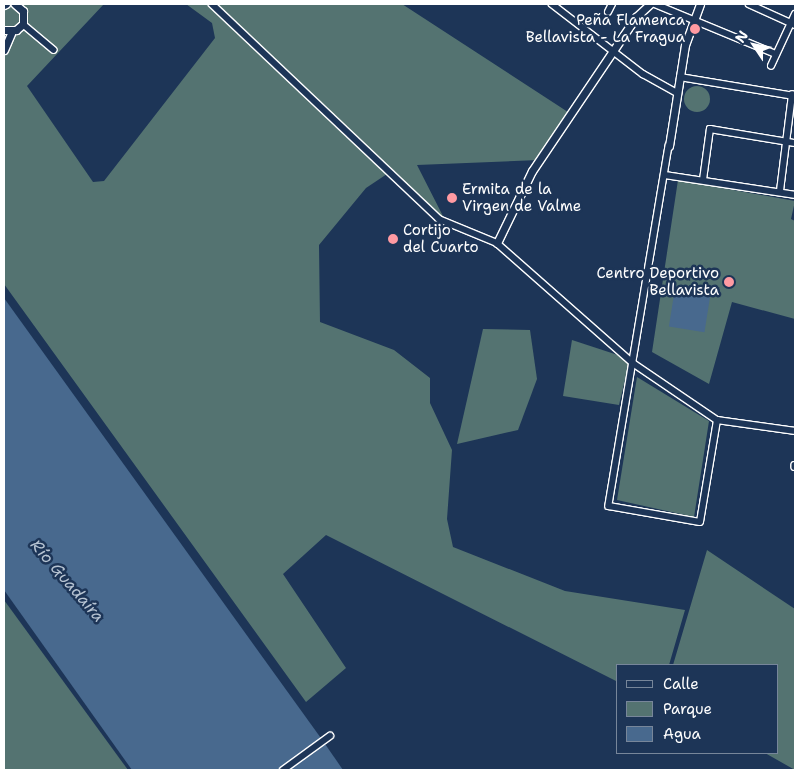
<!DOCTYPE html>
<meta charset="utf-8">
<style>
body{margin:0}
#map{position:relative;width:799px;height:774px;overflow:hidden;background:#1d3557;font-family:"Shantell Sans",sans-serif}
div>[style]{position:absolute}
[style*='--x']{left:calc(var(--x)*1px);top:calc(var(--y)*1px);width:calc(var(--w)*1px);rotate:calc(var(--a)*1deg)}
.green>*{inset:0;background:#547371}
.round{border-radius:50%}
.water>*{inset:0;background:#48698e;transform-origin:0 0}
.roads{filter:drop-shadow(1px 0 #fff) drop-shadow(-1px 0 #fff) drop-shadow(0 1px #fff) drop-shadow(0 -1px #fff)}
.minor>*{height:5.5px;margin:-2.75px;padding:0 2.75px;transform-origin:2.75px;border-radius:2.75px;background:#1d3557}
.tertiary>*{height:7px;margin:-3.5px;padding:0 3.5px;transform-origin:3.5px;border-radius:3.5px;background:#1d3557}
.dots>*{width:14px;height:14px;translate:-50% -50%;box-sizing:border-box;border:2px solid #1d3557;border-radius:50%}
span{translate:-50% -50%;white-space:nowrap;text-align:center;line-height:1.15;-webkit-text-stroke:5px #1d3557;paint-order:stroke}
.poi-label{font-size:15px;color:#fff}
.right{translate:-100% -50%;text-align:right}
.left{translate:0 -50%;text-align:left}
.water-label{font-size:16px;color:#b6c3d2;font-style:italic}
.frame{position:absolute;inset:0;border:5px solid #fff;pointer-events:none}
.legend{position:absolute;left:616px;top:664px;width:162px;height:90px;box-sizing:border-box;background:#1d3557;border:1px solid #77869a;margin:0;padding:6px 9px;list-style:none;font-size:15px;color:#fff}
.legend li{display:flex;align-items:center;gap:10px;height:25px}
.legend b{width:25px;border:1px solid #77869a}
.north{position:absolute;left:729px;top:20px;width:50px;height:50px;-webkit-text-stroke:4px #1d3557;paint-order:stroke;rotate:304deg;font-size:14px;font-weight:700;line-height:20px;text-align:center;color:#fff}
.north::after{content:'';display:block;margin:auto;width:18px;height:22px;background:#fff;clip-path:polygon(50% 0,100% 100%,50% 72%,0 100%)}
</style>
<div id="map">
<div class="green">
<div style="clip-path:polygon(4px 4px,104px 4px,27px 86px,93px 182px,104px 181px,215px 38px,212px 23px,186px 4px,402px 4px,571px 114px,539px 160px,417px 165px,446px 222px,390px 172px,366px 188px,319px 245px,320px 322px,394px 350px,430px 378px,430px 403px,452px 450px,447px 519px,453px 547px,565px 591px,685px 610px,669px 665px,618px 665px,618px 682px,326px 535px,283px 574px,346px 668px,306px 702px,4px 284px)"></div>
<div class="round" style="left:684px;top:86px;width:26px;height:26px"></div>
<div style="clip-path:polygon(678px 180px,795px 201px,791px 219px,795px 221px,795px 319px,732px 302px,709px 384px,652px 352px)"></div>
<div style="clip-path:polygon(483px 329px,530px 330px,537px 379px,518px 430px,457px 444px)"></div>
<div style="clip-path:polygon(572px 340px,630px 359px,619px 405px,563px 396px)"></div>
<div style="clip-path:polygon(637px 377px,709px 421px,694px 517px,617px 500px)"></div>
<div style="clip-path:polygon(707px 550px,795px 609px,795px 770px,765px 753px,778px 753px,778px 665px,673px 665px)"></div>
<div style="clip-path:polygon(4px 600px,128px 770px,4px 770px)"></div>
</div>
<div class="water">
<div style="left:675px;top:288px;width:36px;height:39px;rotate:9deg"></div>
<div style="clip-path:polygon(4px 298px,323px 741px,343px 770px,132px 770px,4px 590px)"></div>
</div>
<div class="roads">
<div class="minor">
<div style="--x:212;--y:4;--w:313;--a:43.4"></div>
<div style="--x:439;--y:219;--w:63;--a:22.5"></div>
<div style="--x:497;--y:243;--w:181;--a:41.4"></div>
<div style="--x:633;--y:363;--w:102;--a:34.2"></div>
<div style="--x:717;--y:420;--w:79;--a:8"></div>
<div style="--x:552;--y:4;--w:115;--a:37.6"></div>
<div style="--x:643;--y:74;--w:39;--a:29"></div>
<div style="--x:655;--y:4;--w:131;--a:22.5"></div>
<div style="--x:749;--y:4;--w:51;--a:24.5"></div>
<div style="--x:608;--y:12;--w:9;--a:-63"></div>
<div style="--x:23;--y:24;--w:40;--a:40"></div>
<div style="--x:771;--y:66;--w:57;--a:-65.2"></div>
<div style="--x:680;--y:77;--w:117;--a:9.4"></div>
<div style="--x:669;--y:146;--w:365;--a:99.5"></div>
<div style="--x:609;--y:506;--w:92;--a:10"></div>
<div style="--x:700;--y:522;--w:103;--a:-80.5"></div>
<div style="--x:665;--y:175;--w:132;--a:8.7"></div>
<div style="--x:703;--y:180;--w:51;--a:-82.2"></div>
<div style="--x:710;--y:129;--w:86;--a:9.4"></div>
<div style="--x:780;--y:191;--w:97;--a:-82.9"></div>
<div style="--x:795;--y:465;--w:2;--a:90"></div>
<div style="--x:283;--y:770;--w:58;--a:-35.9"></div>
</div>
<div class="tertiary">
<div style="--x:4;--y:5;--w:2;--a:-27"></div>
<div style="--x:4;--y:30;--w:12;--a:0"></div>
<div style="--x:16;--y:30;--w:9;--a:-41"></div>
<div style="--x:23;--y:24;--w:13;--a:-90"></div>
<div style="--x:23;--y:11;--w:11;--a:-139"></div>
<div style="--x:4;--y:50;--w:21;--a:-67"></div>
<div style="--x:669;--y:146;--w:102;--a:-81"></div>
<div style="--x:685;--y:45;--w:44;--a:-69.9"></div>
<div style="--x:497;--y:243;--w:80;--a:-64.1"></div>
<div style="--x:532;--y:171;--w:186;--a:-56"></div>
<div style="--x:636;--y:17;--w:19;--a:-43"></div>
</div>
</div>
<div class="dots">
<div style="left:695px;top:29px;background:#ff9aa2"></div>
<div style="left:452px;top:198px;background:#ff9aa2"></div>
<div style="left:393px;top:239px;background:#ff9aa2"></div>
<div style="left:729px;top:282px;background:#ff9aa2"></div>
</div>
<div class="poi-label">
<span class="right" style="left:685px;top:29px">Peña Flamenca<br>Bellavista - La Fragua</span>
<span class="left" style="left:462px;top:198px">Ermita de la<br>Virgen de Valme</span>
<span class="left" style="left:403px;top:239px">Cortijo<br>del Cuarto</span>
<span class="right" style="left:719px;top:282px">Centro Deportivo<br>Bellavista</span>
</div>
<div class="water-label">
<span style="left:67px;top:581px;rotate:49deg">Río Guadaíra</span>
</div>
<div class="frame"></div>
<ul class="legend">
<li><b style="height:6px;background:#1d3557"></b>Calle</li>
<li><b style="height:14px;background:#547371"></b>Parque</li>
<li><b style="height:14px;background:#48698e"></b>Agua</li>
</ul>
<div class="north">N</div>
</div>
